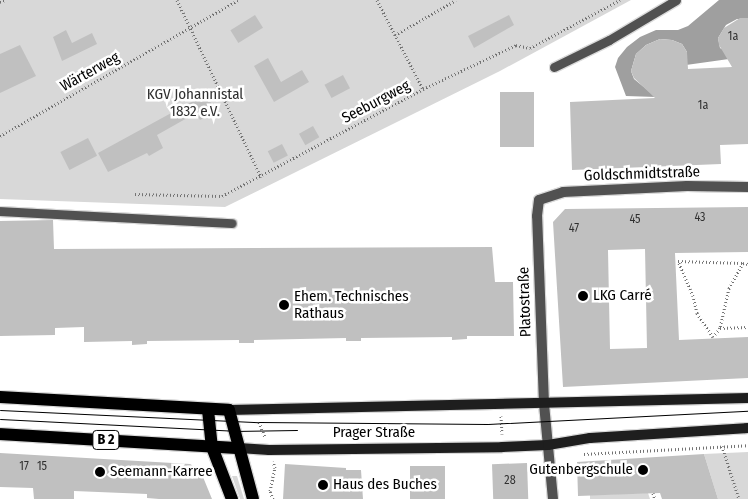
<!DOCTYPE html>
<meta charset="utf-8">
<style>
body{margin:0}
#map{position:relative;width:748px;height:499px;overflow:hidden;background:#fff;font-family:"Fira Sans Condensed",sans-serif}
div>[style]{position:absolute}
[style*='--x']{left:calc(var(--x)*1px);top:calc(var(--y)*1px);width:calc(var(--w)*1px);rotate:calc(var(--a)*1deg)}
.green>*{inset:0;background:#d8d8d8}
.water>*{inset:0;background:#9f9f9f}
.building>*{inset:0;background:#c0c0c0;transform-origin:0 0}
.path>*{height:3px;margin-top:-1.5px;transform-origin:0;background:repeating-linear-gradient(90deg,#737373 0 1px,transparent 0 3.5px)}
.roads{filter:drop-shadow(1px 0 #dbdbdb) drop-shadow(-1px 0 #dbdbdb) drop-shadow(0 1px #dbdbdb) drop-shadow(0 -1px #dbdbdb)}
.service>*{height:9px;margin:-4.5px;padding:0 4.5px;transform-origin:4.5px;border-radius:4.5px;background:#515151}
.minor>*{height:10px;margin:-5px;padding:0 5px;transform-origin:5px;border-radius:5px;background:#515151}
.tertiary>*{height:10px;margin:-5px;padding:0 5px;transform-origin:5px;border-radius:5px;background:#515151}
.secondary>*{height:10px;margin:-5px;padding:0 5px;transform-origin:5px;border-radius:5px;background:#1e1e1e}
.primary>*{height:12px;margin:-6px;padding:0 6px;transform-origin:6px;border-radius:6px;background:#000}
.tram>*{height:1px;margin:-0.5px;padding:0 0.5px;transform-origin:0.5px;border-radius:0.5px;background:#000}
.dots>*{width:14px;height:14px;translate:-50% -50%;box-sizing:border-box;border:2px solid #fff;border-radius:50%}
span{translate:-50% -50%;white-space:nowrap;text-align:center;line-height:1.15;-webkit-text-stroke:5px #fff;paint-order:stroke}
.number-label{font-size:12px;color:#303030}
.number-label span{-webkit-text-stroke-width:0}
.shield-label span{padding:1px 4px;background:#fff;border:1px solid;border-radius:4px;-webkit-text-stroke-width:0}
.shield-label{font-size:14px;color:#000;font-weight:700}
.street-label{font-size:15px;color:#000}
.park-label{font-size:15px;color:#2f2f2f}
.poi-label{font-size:15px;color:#000}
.left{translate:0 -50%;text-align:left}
.right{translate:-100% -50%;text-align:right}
</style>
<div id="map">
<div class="green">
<div style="clip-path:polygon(0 0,631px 0,500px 71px,225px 207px,0 199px)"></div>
<div style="clip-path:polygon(748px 452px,748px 499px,718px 499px,704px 454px)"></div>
<div style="clip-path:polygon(232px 476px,237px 476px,244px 499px,240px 499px)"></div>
<div style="clip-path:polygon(648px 493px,650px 499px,590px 499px,590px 495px)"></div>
</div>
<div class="water">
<div style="clip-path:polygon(719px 0,748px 0,748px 19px,737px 19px,726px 25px,718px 38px,720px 48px,736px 58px,686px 65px,687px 52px,682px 44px,672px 40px,660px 39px,646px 45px,636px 54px,631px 71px,634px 79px,656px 97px,626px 96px,615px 67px,618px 58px,627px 47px,640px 37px,656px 30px,678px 30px,688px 26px)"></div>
</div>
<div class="building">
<div style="left:255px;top:15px;width:15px;height:29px;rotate:58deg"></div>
<div style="clip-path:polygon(509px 15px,514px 25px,474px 48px,468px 36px)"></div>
<div style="clip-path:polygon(740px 18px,748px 18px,748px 144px,720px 145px,721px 164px,572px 170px,570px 102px,655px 98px,634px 78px,631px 71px,636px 54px,646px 45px,660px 39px,672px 40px,682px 44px,687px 52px,688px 69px,732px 67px,719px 45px,718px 38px,724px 28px)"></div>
<div style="clip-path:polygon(66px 30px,72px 43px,92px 33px,97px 44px,62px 61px,53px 37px)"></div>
<div style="clip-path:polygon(20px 45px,36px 76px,0 93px,0 54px)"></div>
<div style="clip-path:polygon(268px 58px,281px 82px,302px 70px,309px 82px,274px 102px,254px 66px)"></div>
<div style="left:343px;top:75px;width:15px;height:21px;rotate:62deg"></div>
<div style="left:534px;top:92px;width:55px;height:34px;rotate:90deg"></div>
<div style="clip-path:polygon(206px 94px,216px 112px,200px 120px,196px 113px,157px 135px,163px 148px,149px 156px,147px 153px,108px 172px,98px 153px)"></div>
<div style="left:313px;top:126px;width:13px;height:16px;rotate:61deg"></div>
<div style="left:88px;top:138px;width:20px;height:31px;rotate:63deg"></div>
<div style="left:282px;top:144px;width:13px;height:16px;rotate:63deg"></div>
<div style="clip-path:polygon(evenodd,748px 207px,748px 252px,675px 253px,679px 340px,748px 337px,748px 378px,563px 387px,553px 222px,565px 209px,748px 207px,645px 249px,647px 348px,610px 349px,608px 250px,645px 249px)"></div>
<div style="clip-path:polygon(53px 220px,54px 249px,492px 247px,495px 282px,513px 282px,514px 336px,467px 336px,467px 339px,452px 340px,452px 337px,361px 338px,361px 341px,346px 341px,346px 338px,254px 340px,254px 343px,239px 343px,239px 340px,147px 341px,147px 344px,132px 345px,132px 341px,84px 342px,84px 327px,55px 328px,55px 335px,0 336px,0 221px)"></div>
<div style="clip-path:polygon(0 453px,190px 464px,197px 468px,203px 477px,212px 499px,159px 499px,147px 498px,147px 494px,74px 491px,74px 499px,34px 499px,33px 488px,0 487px)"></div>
<div style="clip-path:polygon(704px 454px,718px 499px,662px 499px,660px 493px,578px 496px,577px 462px)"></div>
<div style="left:527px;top:463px;width:36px;height:35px;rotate:88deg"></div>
<div style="clip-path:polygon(285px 464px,346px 468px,346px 470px,361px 470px,363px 499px,283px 499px)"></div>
<div style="left:410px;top:466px;width:35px;height:33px"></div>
</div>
<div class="path">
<div style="--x:177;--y:0;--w:196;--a:64.6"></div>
<div style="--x:377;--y:0;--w:100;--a:62.7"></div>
<div style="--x:0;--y:2;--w:5;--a:-22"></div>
<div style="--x:395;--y:35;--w:70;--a:-29.8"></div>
<div style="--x:0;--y:136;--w:274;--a:-29.7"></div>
<div style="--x:135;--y:194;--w:87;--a:1.3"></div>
<div style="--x:222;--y:196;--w:228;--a:-28"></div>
<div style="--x:423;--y:89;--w:103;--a:-25.3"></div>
<div style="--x:516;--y:45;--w:14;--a:12"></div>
<div style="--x:530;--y:48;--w:102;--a:-28.1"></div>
<div style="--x:743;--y:263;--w:29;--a:119"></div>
<div style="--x:729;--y:288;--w:41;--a:102.7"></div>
<div style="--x:720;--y:328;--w:11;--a:128"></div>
<div style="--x:713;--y:337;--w:29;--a:-124"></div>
<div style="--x:697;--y:313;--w:17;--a:-103"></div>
<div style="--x:693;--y:296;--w:38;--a:-113"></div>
<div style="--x:678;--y:261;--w:65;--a:1.8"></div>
<div style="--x:743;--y:263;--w:5;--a:11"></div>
<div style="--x:720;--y:328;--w:28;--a:-2"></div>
<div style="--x:501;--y:416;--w:18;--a:87"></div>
<div style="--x:259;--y:422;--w:16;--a:68"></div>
<div style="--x:722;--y:446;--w:56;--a:72.2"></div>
<div style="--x:584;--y:454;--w:164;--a:-3.1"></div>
<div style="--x:653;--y:493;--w:6;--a:72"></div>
<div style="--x:273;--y:499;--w:9;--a:-111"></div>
<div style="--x:270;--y:491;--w:24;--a:-78"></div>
<div style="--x:275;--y:468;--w:7;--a:-106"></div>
</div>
<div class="roads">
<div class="service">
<div style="--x:554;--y:67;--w:61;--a:-26.1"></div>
<div style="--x:609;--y:40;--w:78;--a:-30.8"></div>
<div style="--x:0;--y:211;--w:232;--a:3"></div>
</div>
<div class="minor">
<div style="--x:544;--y:404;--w:188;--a:-92.1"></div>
<div style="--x:537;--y:216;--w:16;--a:-83"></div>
<div style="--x:539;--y:200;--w:25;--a:-18"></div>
<div style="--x:563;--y:192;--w:124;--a:-2.8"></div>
<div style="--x:687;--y:186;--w:61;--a:0.9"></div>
</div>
<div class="tertiary">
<div style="--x:544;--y:404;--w:95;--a:84.6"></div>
</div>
<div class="secondary">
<div style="--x:229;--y:410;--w:519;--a:-1.32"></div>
<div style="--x:239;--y:448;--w:30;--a:4"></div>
<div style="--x:269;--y:450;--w:233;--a:-0.7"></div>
<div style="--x:502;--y:447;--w:46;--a:-2.5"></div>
<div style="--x:548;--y:445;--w:43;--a:-9.5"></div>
<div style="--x:590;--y:438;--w:158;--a:-3.6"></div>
</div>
<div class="primary">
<div style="--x:0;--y:397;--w:229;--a:3.2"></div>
<div style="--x:229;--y:410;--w:92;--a:74.9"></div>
<div style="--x:208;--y:410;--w:37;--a:84"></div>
<div style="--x:212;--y:447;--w:56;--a:69"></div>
<div style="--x:0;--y:434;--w:239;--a:3.4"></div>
</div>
</div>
<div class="tram">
<div style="--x:0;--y:410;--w:259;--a:2.7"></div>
<div style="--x:259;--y:422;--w:229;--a:0.5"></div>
<div style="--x:488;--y:424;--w:260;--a:-2.9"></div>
<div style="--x:0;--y:419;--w:234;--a:2.9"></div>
<div style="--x:234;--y:431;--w:63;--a:-0.9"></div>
</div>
<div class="dots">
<div style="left:583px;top:296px;background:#000"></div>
<div style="left:284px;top:305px;background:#000"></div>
<div style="left:643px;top:470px;background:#000"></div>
<div style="left:100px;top:472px;background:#000"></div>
<div style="left:323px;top:485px;background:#000"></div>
</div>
<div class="number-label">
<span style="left:733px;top:37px">1a</span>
<span style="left:703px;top:106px">1a</span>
<span style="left:700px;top:218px">43</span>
<span style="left:635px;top:220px">45</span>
<span style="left:574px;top:229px">47</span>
<span style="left:24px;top:467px">17</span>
<span style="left:42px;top:467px">15</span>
<span style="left:510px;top:481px">28</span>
</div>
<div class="shield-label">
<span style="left:106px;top:440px">B 2</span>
</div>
<div class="street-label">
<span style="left:90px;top:72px;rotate:-29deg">Wärterweg</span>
<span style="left:376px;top:102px;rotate:-28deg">Seeburgweg</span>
<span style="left:642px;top:174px;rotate:-2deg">Goldschmidtstraße</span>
<span style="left:525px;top:302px;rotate:-92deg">Platostraße</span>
<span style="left:374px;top:433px">Prager Straße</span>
</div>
<div class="park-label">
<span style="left:195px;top:103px">KGV Johannistal<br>1832 e.V.</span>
</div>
<div class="poi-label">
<span class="left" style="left:294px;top:305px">Ehem. Technisches<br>Rathaus</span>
<span class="left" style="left:593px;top:296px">LKG Carré</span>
<span class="right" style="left:633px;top:470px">Gutenbergschule</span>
<span class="left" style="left:110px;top:472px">Seemann-Karree</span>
<span class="left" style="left:333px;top:485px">Haus des Buches</span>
</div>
</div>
